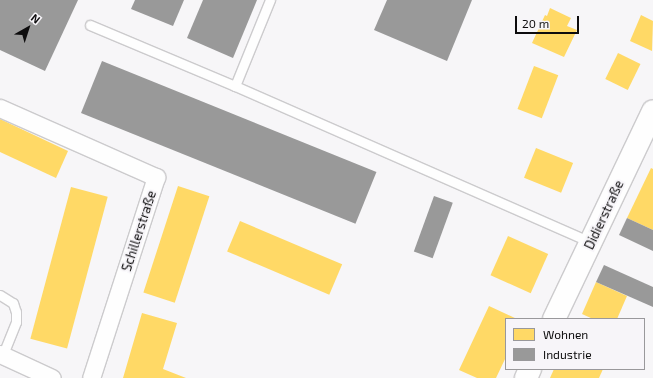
<!DOCTYPE html>
<meta charset="utf-8">
<style>
body{margin:0}
#map{position:relative;width:653px;height:378px;overflow:hidden;background:#f7f6f8;font-family:"Exo 2",sans-serif}
div>[style]{position:absolute}
[style*='--x']{left:calc(var(--x)*1px);top:calc(var(--y)*1px);width:calc(var(--w)*1px);rotate:calc(var(--a)*1deg)}
.homes>*{inset:0;background:#ffd966;transform-origin:0 0}
.industry>*{inset:0;background:#999;transform-origin:0 0}
.roads{filter:drop-shadow(1px 0 #cccbcd) drop-shadow(-1px 0 #cccbcd) drop-shadow(0 1px #cccbcd) drop-shadow(0 -1px #cccbcd)}
.service>*{height:9px;margin:-4.5px;padding:0 4.5px;transform-origin:4.5px;border-radius:4.5px;background:#fefefe}
.minor>*{height:17px;margin:-8.5px;padding:0 8.5px;transform-origin:8.5px;border-radius:8.5px;background:#fefefe}
.tertiary>*{height:22px;margin:-11px;padding:0 11px;transform-origin:11px;border-radius:11px;background:#fefefe}
span{translate:-50% -50%;white-space:nowrap;text-align:center;line-height:1.15;-webkit-text-stroke:4px #f7f5f9;paint-order:stroke}
.street-label{font-size:13px;color:#0d0c0d}
.legend{position:absolute;left:505px;top:318px;width:140px;height:52px;box-sizing:border-box;background:#f7f5f9;border:1px solid #99989b;margin:0;padding:5px 7px;list-style:none;font-size:12px;color:#0d0c0d}
.legend li{display:flex;align-items:center;gap:8px;height:20px}
.legend b{width:20px;border:1px solid #99989b}
.north{position:absolute;left:8px;top:8px;width:40px;height:40px;-webkit-text-stroke:3px #f7f5f9;paint-order:stroke;rotate:39deg;font-size:11px;font-weight:700;line-height:16px;text-align:center;color:#0d0c0d}
.north::after{content:'';display:block;margin:auto;width:14px;height:18px;background:#0d0c0d;clip-path:polygon(50% 0,100% 100%,50% 72%,0 100%)}
.scale{position:absolute;left:515px;top:16px;width:64px;height:18px;box-sizing:border-box;border:2px solid #0d0c0d;border-top:0;padding-left:5px;font-size:12px;line-height:14px;white-space:nowrap;color:#0d0c0d;-webkit-text-stroke:3px #f7f5f9;paint-order:stroke}
</style>
<div id="map">
<div class="homes">
<div style="clip-path:polygon(550px 8px,571px 18px,567px 26px,577px 30px,564px 57px,532px 43px,545px 15px,547px 16px)"></div>
<div style="clip-path:polygon(641px 15px,653px 21px,652px 51px,630px 41px)"></div>
<div style="left:618px;top:53px;width:25px;height:29px;rotate:26deg"></div>
<div style="left:534px;top:66px;width:26px;height:46px;rotate:21deg"></div>
<div style="clip-path:polygon(0 119px,68px 151px,56px 178px,0 152px)"></div>
<div style="left:536px;top:148px;width:40px;height:32px;rotate:22deg"></div>
<div style="clip-path:polygon(651px 168px,653px 169px,653px 230px,627px 218px)"></div>
<div style="left:178px;top:186px;width:33px;height:112px;rotate:18deg"></div>
<div style="left:71px;top:187px;width:38px;height:157px;rotate:15deg"></div>
<div style="left:240px;top:221px;width:111px;height:33px;rotate:23deg"></div>
<div style="left:508px;top:236px;width:44px;height:43px;rotate:24deg"></div>
<div style="clip-path:polygon(596px 282px,627px 296px,617px 319px,593px 319px,582px 314px)"></div>
<div style="clip-path:polygon(489px 306px,517px 319px,506px 319px,506px 357px,496px 378px,477px 378px,459px 370px)"></div>
<div style="clip-path:polygon(142px 313px,177px 323px,163px 369px,186px 378px,123px 378px)"></div>
<div style="clip-path:polygon(554px 369px,603px 369px,599px 378px,550px 378px)"></div>
</div>
<div class="industry">
<div style="clip-path:polygon(0 0,78px 0,45px 71px,0 50px)"></div>
<div style="clip-path:polygon(135px 0,184px 0,173px 26px,131px 9px)"></div>
<div style="clip-path:polygon(203px 0,257px 0,233px 58px,187px 38px)"></div>
<div style="clip-path:polygon(387px 0,472px 0,447px 61px,374px 30px)"></div>
<div style="left:102px;top:61px;width:296px;height:56px;rotate:22deg"></div>
<div style="left:434px;top:196px;width:20px;height:59px;rotate:20deg"></div>
<div style="clip-path:polygon(627px 218px,653px 230px,653px 251px,619px 235px)"></div>
<div style="clip-path:polygon(604px 265px,653px 287px,653px 307px,596px 282px)"></div>
</div>
<div class="roads">
<div class="service">
<div style="--x:90;--y:25;--w:157;--a:22.8"></div>
<div style="--x:235;--y:86;--w:389;--a:23.7"></div>
<div style="--x:235;--y:86;--w:93;--a:-67.9"></div>
<div style="--x:0;--y:295;--w:15;--a:32"></div>
<div style="--x:13;--y:303;--w:9;--a:72"></div>
<div style="--x:16;--y:312;--w:10;--a:90"></div>
<div style="--x:16;--y:322;--w:35;--a:112"></div>
</div>
<div class="minor">
<div style="--x:0;--y:108;--w:171;--a:23.9"></div>
<div style="--x:156;--y:177;--w:211;--a:107.9"></div>
<div style="--x:0;--y:354;--w:57;--a:24.8"></div>
</div>
<div class="tertiary">
<div style="--x:554;--y:319;--w:230;--a:-64.5"></div>
<div style="--x:526;--y:378;--w:10;--a:-66"></div>
</div>
</div>
<div class="street-label">
<span style="left:604px;top:215px;rotate:-65deg">Didierstraße</span>
<span style="left:139px;top:231px;rotate:-72deg">Schillerstraße</span>
</div>
<ul class="legend">
<li><b style="height:11px;background:#ffd966"></b>Wohnen</li>
<li><b style="height:11px;background:#999"></b>Industrie</li>
</ul>
<div class="north">N</div>
<div class="scale">20 m</div>
</div>
